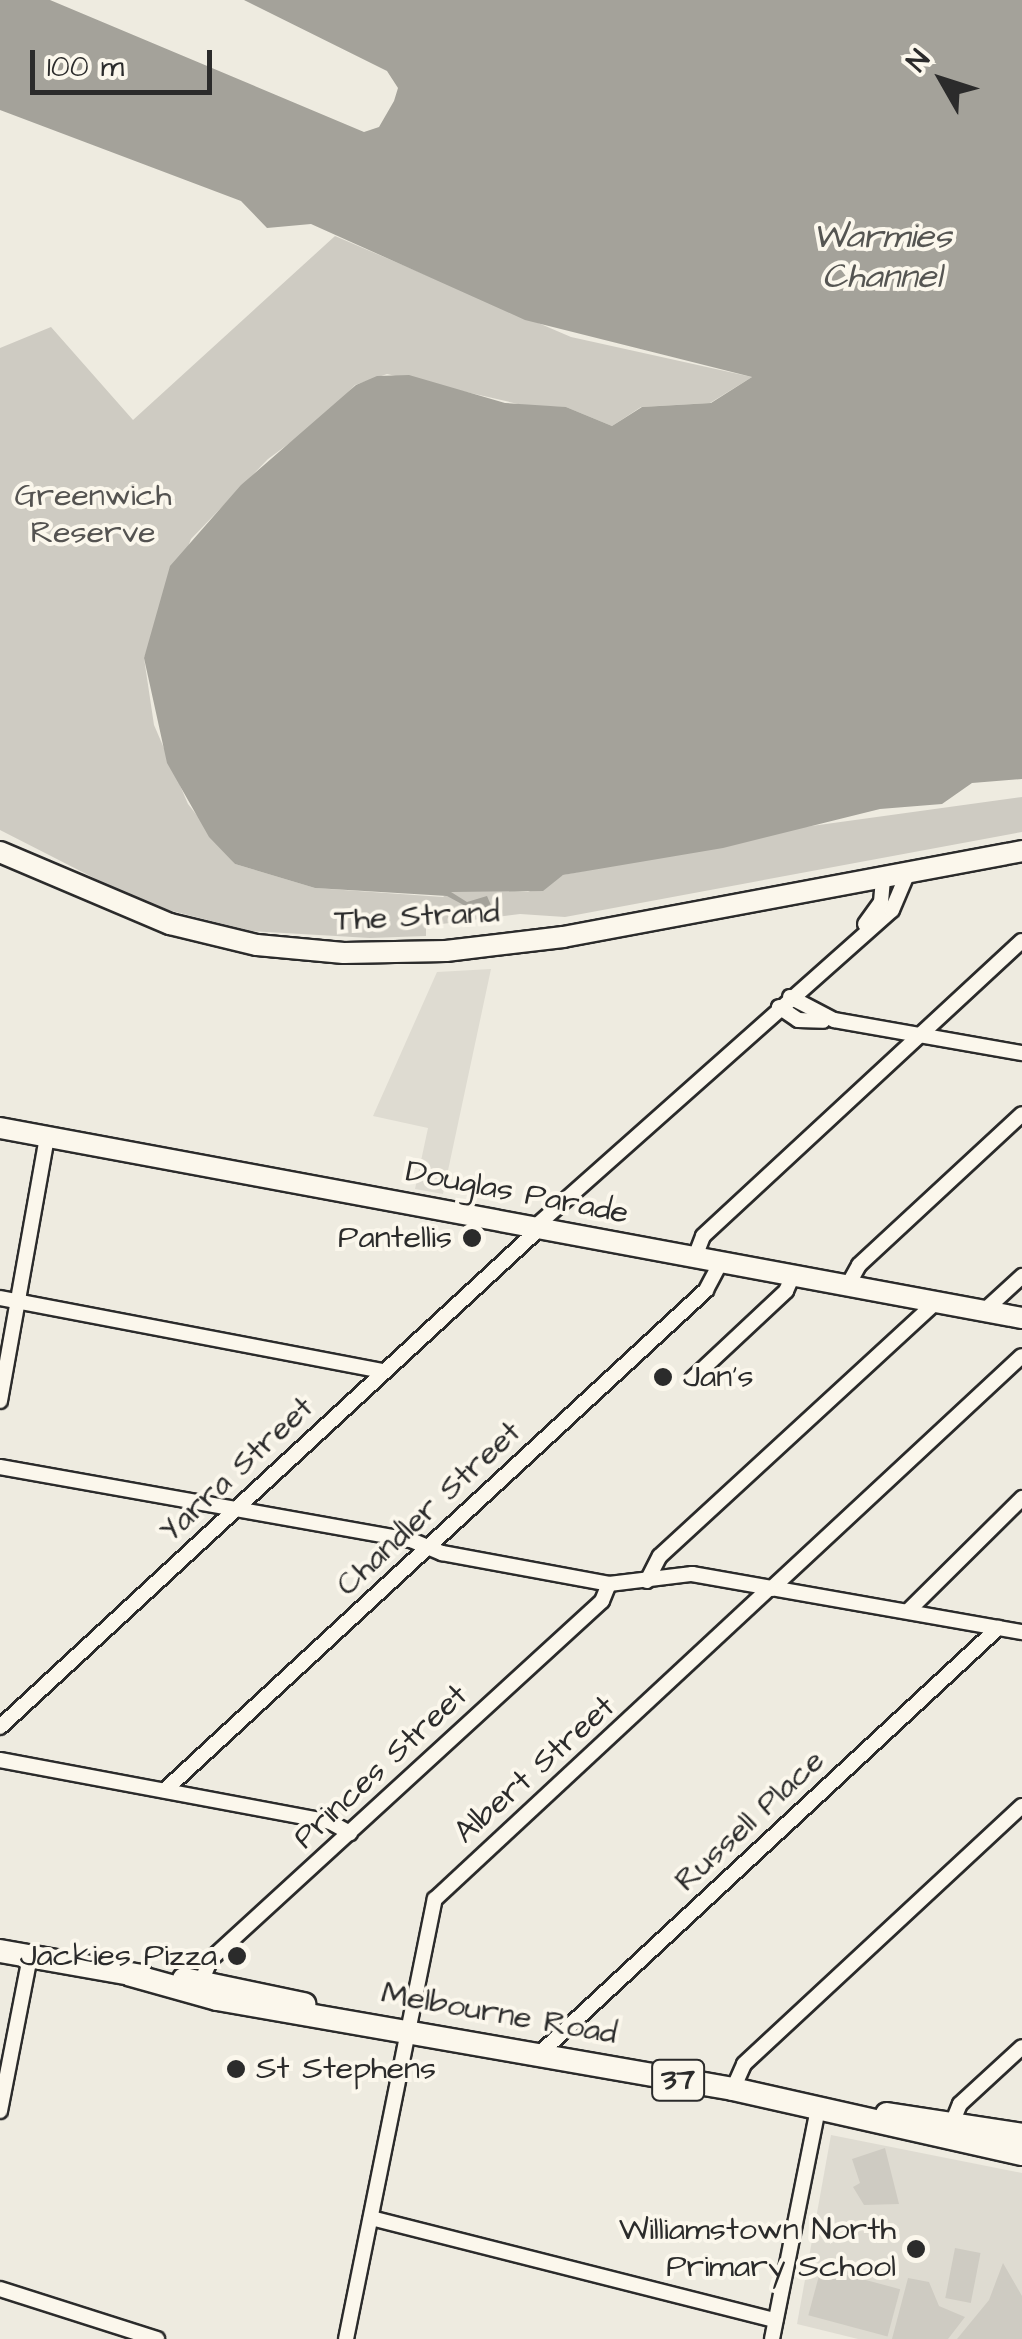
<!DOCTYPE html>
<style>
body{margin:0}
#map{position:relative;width:1022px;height:2339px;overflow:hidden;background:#eeebe0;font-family:"Architects Daughter",sans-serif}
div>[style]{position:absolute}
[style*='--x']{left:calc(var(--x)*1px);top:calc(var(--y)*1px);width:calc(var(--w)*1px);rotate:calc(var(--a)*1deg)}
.built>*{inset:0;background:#dedbd1}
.green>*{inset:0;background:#cecbc2;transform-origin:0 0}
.water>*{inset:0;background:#a4a29a}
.roads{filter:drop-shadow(2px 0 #2b2b2b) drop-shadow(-2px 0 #2b2b2b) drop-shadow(0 2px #2b2b2b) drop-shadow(0 -2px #2b2b2b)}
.street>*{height:14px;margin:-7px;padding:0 7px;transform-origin:7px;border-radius:7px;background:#fbf7ec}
.secondary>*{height:20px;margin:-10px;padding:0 10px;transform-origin:10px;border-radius:10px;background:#fbf7ec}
.primary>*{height:22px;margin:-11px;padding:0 11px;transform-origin:11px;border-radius:11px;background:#fbf7ec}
.dots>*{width:28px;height:28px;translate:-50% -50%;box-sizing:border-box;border:5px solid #fbf7ec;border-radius:50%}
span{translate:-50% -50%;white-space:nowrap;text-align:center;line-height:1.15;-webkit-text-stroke:8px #fbf7ec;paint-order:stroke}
.shield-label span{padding:2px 8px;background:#fbf7ec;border:2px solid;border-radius:8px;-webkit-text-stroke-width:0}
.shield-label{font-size:30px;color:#2b2b2b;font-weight:700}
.park-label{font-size:32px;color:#545351}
.street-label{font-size:32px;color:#2b2b2b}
.poi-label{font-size:32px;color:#2b2b2b}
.right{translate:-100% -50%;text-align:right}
.left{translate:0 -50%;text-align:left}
.water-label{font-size:35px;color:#555552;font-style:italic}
.north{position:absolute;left:892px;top:30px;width:100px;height:100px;-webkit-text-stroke:8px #fbf7ec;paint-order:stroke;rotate:309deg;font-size:28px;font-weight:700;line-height:40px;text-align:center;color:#2b2b2b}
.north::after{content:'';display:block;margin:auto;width:35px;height:45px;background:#2b2b2b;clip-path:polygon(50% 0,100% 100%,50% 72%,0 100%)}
.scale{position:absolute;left:30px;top:50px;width:182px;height:45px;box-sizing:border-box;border:5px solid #2b2b2b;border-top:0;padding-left:12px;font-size:30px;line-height:35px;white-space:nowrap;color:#2b2b2b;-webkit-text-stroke:8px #fbf7ec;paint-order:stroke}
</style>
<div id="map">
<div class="built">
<div style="clip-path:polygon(491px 969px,443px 1194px,415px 1189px,428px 1128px,373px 1116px,437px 972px)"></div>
<div style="clip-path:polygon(831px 2135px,1022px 2173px,1022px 2339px,858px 2339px,797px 2324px)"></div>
</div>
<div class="green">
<div style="clip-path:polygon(335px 236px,571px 337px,752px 377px,710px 403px,641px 407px,612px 426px,566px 407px,527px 406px,387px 374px,355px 385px,325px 417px,268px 459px,191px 539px,144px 658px,154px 725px,188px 804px,235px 864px,315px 888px,443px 897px,457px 887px,528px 892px,563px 875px,797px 828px,1022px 797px,1022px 832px,565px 917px,520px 914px,426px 926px,426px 936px,370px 938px,250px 931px,145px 904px,0 830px,0 348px,51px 327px,133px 420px)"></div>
<div style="clip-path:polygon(885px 2148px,899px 2204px,864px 2205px,853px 2187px,860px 2183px,852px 2159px)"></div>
<div style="left:955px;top:2248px;width:26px;height:51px;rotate:11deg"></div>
<div style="clip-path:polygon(1003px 2263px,1022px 2296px,1022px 2339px,957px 2339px,989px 2300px)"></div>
<div style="left:821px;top:2268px;width:82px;height:49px;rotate:15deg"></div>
<div style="clip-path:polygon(908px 2278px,929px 2282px,939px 2306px,965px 2317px,948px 2339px,892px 2339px)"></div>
</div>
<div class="water">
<div style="clip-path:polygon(0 0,50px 0,364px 132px,379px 127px,394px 101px,398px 88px,387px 71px,244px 0,1022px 0,1022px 779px,972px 783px,942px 804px,880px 809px,723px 848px,563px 875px,543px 891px,451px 892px,467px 902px,487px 896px,493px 910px,482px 915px,447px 896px,315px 888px,235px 864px,209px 837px,167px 763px,144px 658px,170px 566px,241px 485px,356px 385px,377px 376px,409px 375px,505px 403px,566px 407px,612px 426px,642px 407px,711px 403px,752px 377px,525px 320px,311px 224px,267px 228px,241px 201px,0 110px)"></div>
</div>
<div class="roads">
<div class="street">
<div style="--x:865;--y:924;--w:27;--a:-54"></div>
<div style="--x:881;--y:902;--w:21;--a:-85"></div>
<div style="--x:790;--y:997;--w:50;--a:27.6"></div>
<div style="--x:834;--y:1020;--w:191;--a:10"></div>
<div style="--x:779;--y:1007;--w:23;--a:34"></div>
<div style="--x:798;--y:1020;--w:25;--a:2"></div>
<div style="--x:535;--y:1227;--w:477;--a:-41.6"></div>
<div style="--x:892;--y:910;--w:34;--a:-67"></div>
<div style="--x:695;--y:1257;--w:22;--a:-69"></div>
<div style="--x:703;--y:1236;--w:434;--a:-42.8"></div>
<div style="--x:848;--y:1285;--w:23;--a:-61"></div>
<div style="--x:859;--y:1265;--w:222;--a:-42.8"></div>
<div style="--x:0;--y:1298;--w:391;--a:10.8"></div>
<div style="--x:984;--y:1311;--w:52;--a:-42.6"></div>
<div style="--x:692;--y:1379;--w:129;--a:-43.1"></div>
<div style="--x:786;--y:1291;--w:17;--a:-66"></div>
<div style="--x:0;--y:1401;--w:268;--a:-79.9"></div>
<div style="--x:0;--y:1467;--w:417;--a:10.1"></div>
<div style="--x:411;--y:1540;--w:34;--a:23"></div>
<div style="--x:442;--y:1553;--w:170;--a:10.5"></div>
<div style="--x:609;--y:1584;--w:84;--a:-6.9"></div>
<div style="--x:692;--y:1574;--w:335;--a:10"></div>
<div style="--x:647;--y:1581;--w:28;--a:-63"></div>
<div style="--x:660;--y:1556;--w:375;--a:-42.6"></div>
<div style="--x:771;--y:1589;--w:342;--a:-42.9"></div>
<div style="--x:908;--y:1611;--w:161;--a:-44.7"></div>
<div style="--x:0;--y:1727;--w:735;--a:-42.74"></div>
<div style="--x:0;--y:1760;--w:336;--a:10.6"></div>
<div style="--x:330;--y:1822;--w:23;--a:29"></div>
<div style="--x:165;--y:1790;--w:737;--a:-42.74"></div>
<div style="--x:706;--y:1290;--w:32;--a:-62"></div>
<div style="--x:199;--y:1986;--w:30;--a:-66"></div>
<div style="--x:211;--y:1959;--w:530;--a:-42.48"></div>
<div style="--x:602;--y:1601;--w:18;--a:-68"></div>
<div style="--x:538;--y:2055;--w:628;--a:-42.87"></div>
<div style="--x:733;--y:2089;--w:27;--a:-66"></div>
<div style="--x:744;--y:2064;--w:379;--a:-42.9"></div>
<div style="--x:0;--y:2111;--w:157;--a:-79"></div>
<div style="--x:953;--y:2121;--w:18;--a:-68"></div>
<div style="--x:960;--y:2104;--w:84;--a:-42.6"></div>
<div style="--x:371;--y:2218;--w:417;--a:14.2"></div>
<div style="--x:0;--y:2289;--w:165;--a:17.7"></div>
<div style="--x:346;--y:2339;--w:449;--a:-78.6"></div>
<div style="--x:435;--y:1899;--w:456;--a:-42.9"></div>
<div style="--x:772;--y:2339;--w:236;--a:-78.7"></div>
</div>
<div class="secondary">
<div style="--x:0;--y:852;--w:185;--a:23"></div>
<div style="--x:170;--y:924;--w:89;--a:13.6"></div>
<div style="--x:257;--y:945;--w:87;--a:5.3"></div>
<div style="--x:344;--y:953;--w:102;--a:-1.1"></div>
<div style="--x:446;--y:951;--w:118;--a:-6.8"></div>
<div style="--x:563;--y:937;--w:467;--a:-10.6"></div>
<div style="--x:0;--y:1128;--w:1040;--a:10.53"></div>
</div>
<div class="primary">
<div style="--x:0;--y:1951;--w:144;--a:10"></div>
<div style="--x:131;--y:1975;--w:89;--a:15.6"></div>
<div style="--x:217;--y:1999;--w:524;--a:9.89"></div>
<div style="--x:733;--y:2089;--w:296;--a:12.7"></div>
<div style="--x:184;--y:1979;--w:123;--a:11.8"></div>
<div style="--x:887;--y:2114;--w:137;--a:8.8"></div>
</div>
</div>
<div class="dots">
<div style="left:472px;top:1238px;background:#2b2b2b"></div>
<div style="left:663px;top:1377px;background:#2b2b2b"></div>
<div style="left:237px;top:1956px;background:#2b2b2b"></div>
<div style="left:236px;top:2069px;background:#2b2b2b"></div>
<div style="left:916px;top:2249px;background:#2b2b2b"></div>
</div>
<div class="shield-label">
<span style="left:678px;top:2080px">37</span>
</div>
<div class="park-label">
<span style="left:93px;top:515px">Greenwich<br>Reserve</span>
</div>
<div class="street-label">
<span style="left:417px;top:917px;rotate:-3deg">The Strand</span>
<span style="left:517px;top:1193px;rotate:11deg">Douglas Parade</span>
<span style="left:237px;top:1470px;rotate:-43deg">Yarra Street</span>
<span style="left:429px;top:1509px;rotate:-43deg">Chandler Street</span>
<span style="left:381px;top:1767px;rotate:-43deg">Princes Street</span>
<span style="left:535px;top:1770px;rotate:-42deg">Albert Street</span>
<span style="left:750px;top:1821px;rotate:-43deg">Russell Place</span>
<span style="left:499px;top:2014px;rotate:10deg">Melbourne Road</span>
</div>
<div class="poi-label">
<span class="right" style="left:452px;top:1238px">Pantellis</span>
<span class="left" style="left:683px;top:1377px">Jan's</span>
<span class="right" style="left:217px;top:1956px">Jackies Pizza</span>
<span class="left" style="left:256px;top:2069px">St Stephens</span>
<span class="right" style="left:896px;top:2249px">Williamstown North<br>Primary School</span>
</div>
<div class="water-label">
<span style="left:882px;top:257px">Warmies<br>Channel</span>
</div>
<div class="north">N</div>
<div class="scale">100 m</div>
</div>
